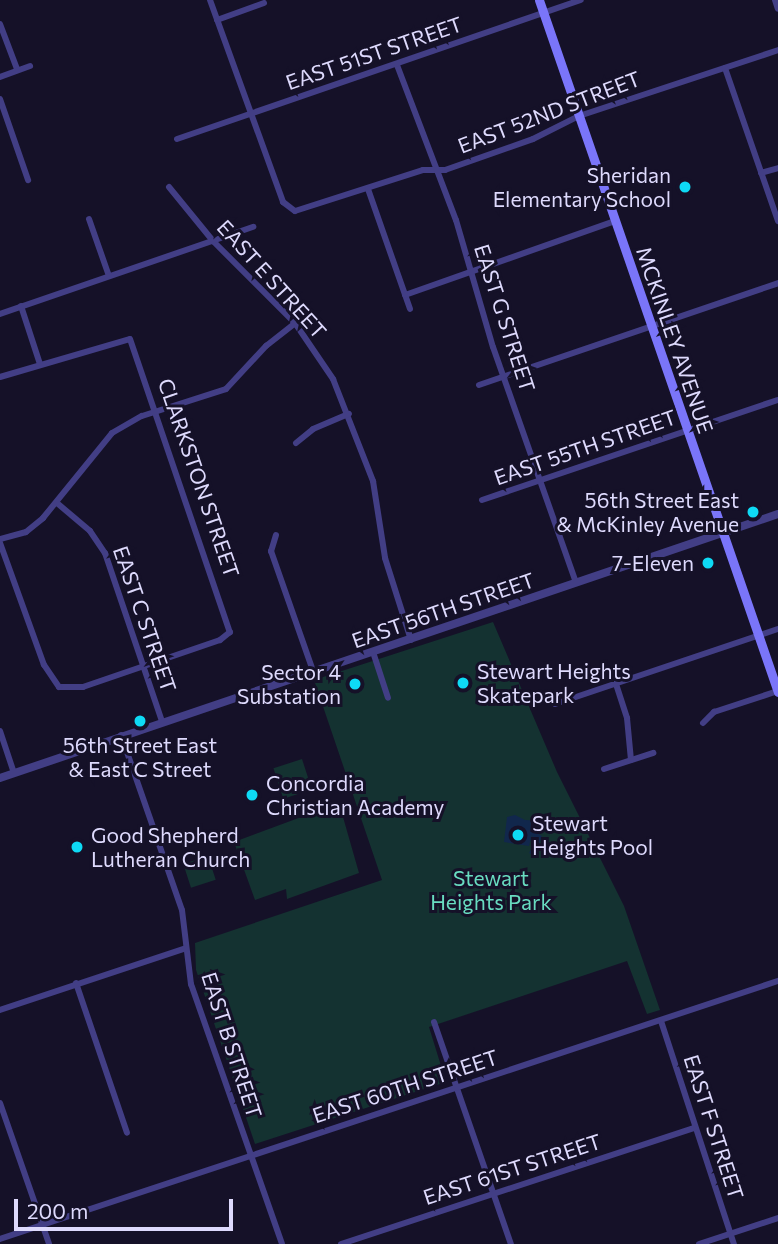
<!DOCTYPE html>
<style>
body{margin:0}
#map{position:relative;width:778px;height:1244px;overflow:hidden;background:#151128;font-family:Commissioner,sans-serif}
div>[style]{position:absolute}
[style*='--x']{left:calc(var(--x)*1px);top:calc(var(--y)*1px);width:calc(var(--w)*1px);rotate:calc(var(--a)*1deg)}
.green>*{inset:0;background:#143231;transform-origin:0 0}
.water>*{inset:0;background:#11274c}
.minor>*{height:6px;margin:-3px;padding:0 3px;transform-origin:3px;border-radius:3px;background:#423e85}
.tertiary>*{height:8px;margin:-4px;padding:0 4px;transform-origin:4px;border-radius:4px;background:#423e85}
.secondary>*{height:9px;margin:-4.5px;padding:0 4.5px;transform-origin:4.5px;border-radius:4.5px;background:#7a75f9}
.dots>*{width:19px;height:19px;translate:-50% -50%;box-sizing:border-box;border:4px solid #151128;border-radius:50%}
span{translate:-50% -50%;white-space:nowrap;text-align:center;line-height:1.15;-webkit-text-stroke:6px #151128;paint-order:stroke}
.street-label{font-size:21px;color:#dedafd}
.poi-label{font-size:21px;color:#dedafd}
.right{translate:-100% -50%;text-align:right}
.left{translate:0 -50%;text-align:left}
.park-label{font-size:21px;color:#68dbc0}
.scale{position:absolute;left:14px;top:1199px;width:219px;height:32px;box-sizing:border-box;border:4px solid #dedafd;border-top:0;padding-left:9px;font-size:21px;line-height:24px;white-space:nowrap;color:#dedafd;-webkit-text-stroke:5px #151128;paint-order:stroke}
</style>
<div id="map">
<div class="green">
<div style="clip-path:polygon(493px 622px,557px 772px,624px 906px,660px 1010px,647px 1014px,627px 961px,429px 1027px,446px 1082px,255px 1144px,196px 970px,195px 943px,382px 880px,314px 680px)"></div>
<div style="left:302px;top:759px;width:32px;height:30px;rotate:72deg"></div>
<div style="clip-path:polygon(339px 803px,359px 873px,287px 899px,286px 889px,255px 900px,234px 842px)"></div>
<div style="left:208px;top:856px;width:25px;height:26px;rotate:72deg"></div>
</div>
<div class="water">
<div style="clip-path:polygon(515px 815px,525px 820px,542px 821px,541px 827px,533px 831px,542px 836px,535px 856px,529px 853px,534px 844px,532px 835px,529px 846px,504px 842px,507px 817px)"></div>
</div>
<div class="minor">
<div style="--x:210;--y:0;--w:215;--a:70.1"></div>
<div style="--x:283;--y:202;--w:15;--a:37"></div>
<div style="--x:295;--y:211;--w:134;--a:-17.8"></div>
<div style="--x:423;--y:170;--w:22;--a:0"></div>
<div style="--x:445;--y:170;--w:93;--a:-19.4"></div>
<div style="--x:533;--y:139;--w:51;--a:-26.6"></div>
<div style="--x:579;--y:116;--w:210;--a:-18.3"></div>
<div style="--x:775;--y:0;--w:9;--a:72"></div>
<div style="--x:217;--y:20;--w:50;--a:-19.9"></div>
<div style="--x:0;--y:24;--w:48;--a:69.3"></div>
<div style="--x:397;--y:65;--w:166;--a:69.2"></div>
<div style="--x:456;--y:220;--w:132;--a:73.8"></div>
<div style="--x:493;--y:347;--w:250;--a:70.6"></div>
<div style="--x:725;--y:68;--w:162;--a:70.9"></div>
<div style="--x:0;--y:77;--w:32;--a:-20"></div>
<div style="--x:0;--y:99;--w:86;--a:70.9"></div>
<div style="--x:177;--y:139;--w:427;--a:-19"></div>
<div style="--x:761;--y:173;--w:18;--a:-16"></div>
<div style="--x:169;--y:187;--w:70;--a:50.8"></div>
<div style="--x:213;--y:241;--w:116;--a:45"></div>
<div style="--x:295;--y:323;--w:68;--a:55.8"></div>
<div style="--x:333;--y:379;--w:110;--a:68.6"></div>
<div style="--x:373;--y:481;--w:78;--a:81.1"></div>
<div style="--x:385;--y:558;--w:86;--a:72.4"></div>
<div style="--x:368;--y:189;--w:127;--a:70.7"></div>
<div style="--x:89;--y:219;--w:60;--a:70.7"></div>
<div style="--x:405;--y:295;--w:223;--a:-19.4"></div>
<div style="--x:21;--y:306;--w:61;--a:71.9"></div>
<div style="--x:0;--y:314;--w:268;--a:-19"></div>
<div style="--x:0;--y:377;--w:135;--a:-16.3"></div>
<div style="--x:130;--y:339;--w:310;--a:71.2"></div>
<div style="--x:230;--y:632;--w:13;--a:141"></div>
<div style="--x:220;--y:640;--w:145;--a:161.1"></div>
<div style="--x:83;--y:687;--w:24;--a:180"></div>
<div style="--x:59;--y:687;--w:27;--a:-124"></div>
<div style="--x:44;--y:665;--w:130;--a:-109.8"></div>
<div style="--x:479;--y:385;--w:316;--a:-18.8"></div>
<div style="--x:296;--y:443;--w:22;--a:-39"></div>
<div style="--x:313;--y:429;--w:39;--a:-23"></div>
<div style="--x:482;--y:500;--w:312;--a:-18.7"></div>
<div style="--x:57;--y:503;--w:43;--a:40.3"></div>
<div style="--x:90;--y:531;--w:27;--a:56"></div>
<div style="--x:105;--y:553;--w:177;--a:71.3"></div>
<div style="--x:276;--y:535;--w:17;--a:107"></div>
<div style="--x:271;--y:551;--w:127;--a:70.7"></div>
<div style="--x:0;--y:539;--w:27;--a:-15"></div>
<div style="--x:26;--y:532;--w:22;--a:-39"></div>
<div style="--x:43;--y:518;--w:109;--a:-50.9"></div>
<div style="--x:112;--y:433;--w:34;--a:-30"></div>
<div style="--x:142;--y:416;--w:88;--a:-17.8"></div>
<div style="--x:226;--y:389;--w:59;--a:-47.1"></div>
<div style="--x:266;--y:346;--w:37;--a:-38"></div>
<div style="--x:373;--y:652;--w:48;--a:71.9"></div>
<div style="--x:616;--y:684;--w:36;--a:72"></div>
<div style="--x:627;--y:718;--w:42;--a:84.6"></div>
<div style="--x:555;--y:704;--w:235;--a:-18.6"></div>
<div style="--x:703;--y:723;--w:16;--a:-45"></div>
<div style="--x:714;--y:712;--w:67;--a:-18.2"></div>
<div style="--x:0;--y:731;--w:44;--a:71.6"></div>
<div style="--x:121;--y:735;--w:185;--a:70.8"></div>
<div style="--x:182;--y:910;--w:75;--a:83.1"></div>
<div style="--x:191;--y:984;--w:275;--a:70.7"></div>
<div style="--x:604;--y:769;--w:52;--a:-18.1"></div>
<div style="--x:76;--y:983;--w:158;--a:71.2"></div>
<div style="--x:0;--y:1010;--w:196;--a:-18.4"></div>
<div style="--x:661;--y:1021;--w:235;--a:71.9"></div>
<div style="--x:434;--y:1022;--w:235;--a:70.9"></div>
<div style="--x:0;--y:1103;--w:149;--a:70.8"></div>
<div style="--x:0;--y:1239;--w:820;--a:-18.35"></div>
<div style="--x:341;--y:1244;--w:372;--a:-18.2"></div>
<div style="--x:699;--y:1244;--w:83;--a:-18.2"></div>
</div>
<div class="tertiary">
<div style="--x:0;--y:778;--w:822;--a:-18.74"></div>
</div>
<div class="secondary">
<div style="--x:539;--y:0;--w:732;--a:70.95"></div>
</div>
<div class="dots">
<div style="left:685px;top:187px;background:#0edaf5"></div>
<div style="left:753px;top:512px;background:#0edaf5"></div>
<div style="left:708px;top:563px;background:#0edaf5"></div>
<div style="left:463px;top:683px;background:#0edaf5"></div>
<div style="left:355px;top:684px;background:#0edaf5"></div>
<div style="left:140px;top:721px;background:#0edaf5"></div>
<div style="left:252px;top:795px;background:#0edaf5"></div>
<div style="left:518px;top:835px;background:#0edaf5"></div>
<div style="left:77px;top:847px;background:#0edaf5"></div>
</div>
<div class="street-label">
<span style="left:374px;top:53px;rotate:-19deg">EAST 51ST STREET</span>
<span style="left:549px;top:112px;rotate:-21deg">EAST 52ND STREET</span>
<span style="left:272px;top:279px;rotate:48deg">EAST E STREET</span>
<span style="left:505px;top:318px;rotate:72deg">EAST G STREET</span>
<span style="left:675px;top:340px;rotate:71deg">MCKINLEY AVENUE</span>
<span style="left:585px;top:447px;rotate:-19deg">EAST 55TH STREET</span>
<span style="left:199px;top:478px;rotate:71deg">CLARKSTON STREET</span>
<span style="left:443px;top:610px;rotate:-19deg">EAST 56TH STREET</span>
<span style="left:145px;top:619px;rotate:71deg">EAST C STREET</span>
<span style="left:232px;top:1045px;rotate:72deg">EAST B STREET</span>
<span style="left:405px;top:1086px;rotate:-18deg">EAST 60TH STREET</span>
<span style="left:714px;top:1127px;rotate:72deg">EAST F STREET</span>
<span style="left:512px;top:1169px;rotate:-18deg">EAST 61ST STREET</span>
</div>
<div class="poi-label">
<span class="right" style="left:671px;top:187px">Sheridan<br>Elementary School</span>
<span class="right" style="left:739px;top:512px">56th Street East<br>&amp; McKinley Avenue</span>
<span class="right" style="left:694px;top:563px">7-Eleven</span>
<span class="left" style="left:477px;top:683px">Stewart Heights<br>Skatepark</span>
<span class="right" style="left:341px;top:684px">Sector 4<br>Substation</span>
<span style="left:140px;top:757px">56th Street East<br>&amp; East C Street</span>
<span class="left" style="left:266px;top:795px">Concordia<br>Christian Academy</span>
<span class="left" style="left:532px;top:835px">Stewart<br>Heights Pool</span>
<span class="left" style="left:91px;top:847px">Good Shepherd<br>Lutheran Church</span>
</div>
<div class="park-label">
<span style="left:491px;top:890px">Stewart<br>Heights Park</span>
</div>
<div class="scale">200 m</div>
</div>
